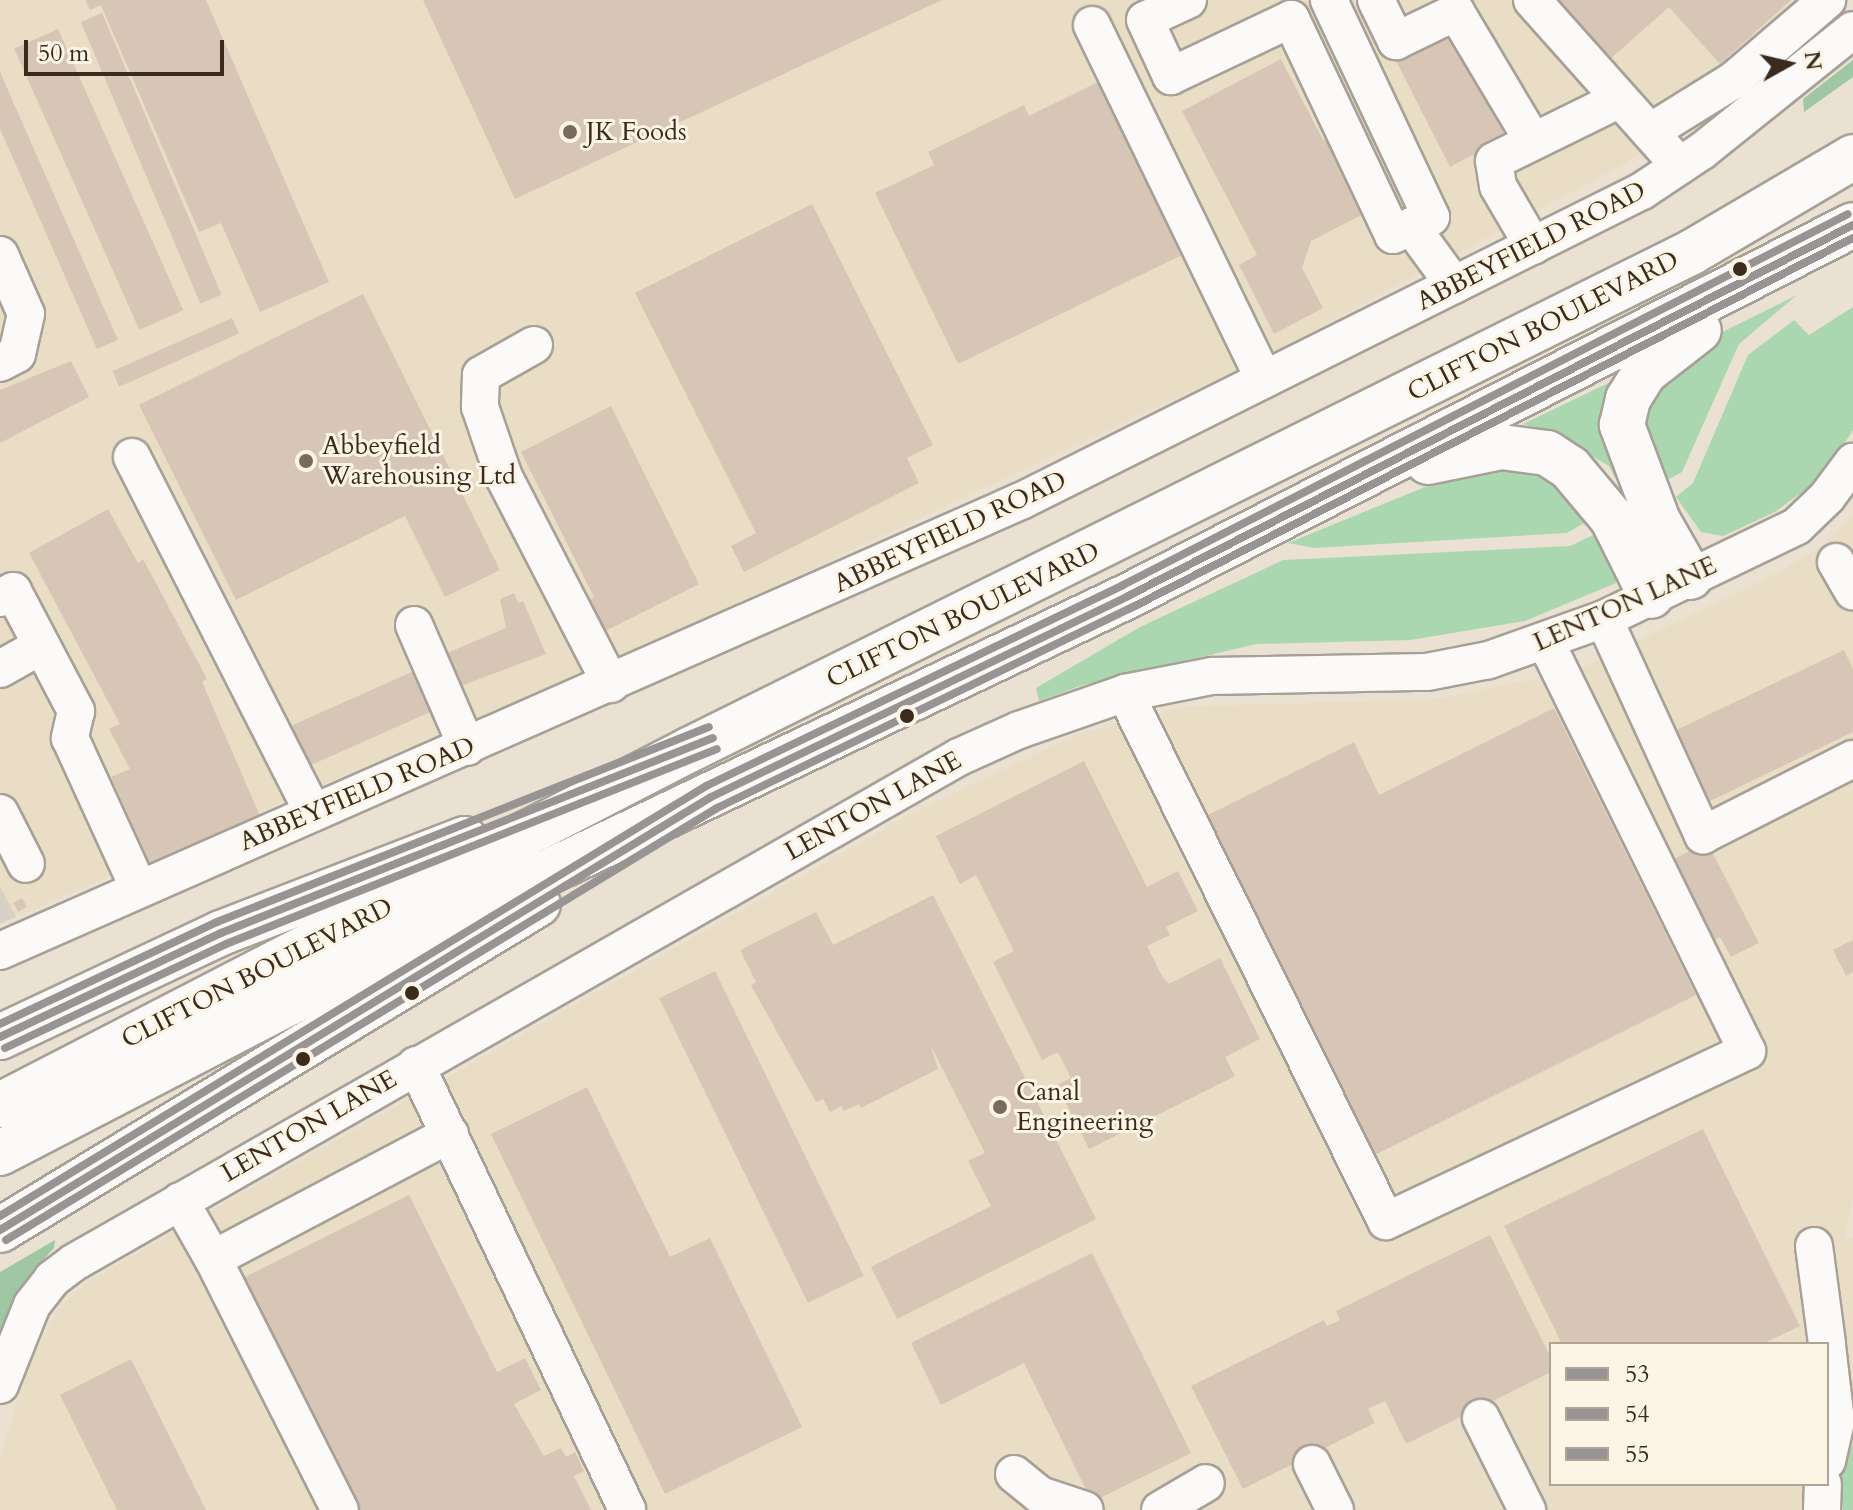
<!DOCTYPE html>
<style>
body{margin:0}
#map{position:relative;width:1853px;height:1510px;overflow:hidden;background:#eae1d2;font-family:Cardo,serif}
div>[style]{position:absolute}
[style*='--x']{left:calc(var(--x)*1px);top:calc(var(--y)*1px);width:calc(var(--w)*1px);rotate:calc(var(--a)*1deg)}
.built>*{inset:0;background:#e9ddc5}
.industrial>*{inset:0;background:#d8d0c4}
.green>*{inset:0;background:#abd7b0}
.forest>*{inset:0;background:#9fc7a4}
.building>*{inset:0;background:#d7c6b6;transform-origin:0 0}
.roads{filter:drop-shadow(2px 0 #a7a096) drop-shadow(-2px 0 #a7a096) drop-shadow(0 2px #a7a096) drop-shadow(0 -2px #a7a096)}
.minor>*{height:36px;margin:-18px;padding:0 18px;transform-origin:18px;border-radius:18px;background:#fcfaf8}
.highway>*{height:44px;margin:-22px;padding:0 22px;transform-origin:22px;border-radius:22px;background:#fcfaf8}
.bus-1>*{height:8px;margin:-4px;padding:0 4px;transform-origin:4px;border-radius:4px;background:#989493}
.bus-2>*{height:8px;margin:-4px;padding:0 4px;transform-origin:4px;border-radius:4px;background:#989493}
.bus-3>*{height:8px;margin:-4px;padding:0 4px;transform-origin:4px;border-radius:4px;background:#989493}
.dots>*{width:22px;height:22px;translate:-50% -50%;box-sizing:border-box;border:4px solid #fcf5e5;border-radius:50%}
span{translate:-50% -50%;white-space:nowrap;text-align:center;line-height:1.15;-webkit-text-stroke:6px #fcf5e5;paint-order:stroke}
.poi-label{font-size:26px;color:#3b2a1e}
.left{translate:0 -50%;text-align:left}
.street-label{font-size:26px;color:#3b2a1e}
.legend{position:absolute;left:1549px;top:1342px;width:280px;height:144px;box-sizing:border-box;background:#fcf5e5;border:2px solid #afa495;margin:0;padding:10px 14px;list-style:none;font-size:24px;color:#3b2a1e}
.legend li{display:flex;align-items:center;gap:16px;height:40px}
.legend b{width:40px;border:2px solid #afa495}
.north{position:absolute;left:1749px;top:24px;width:80px;height:80px;-webkit-text-stroke:6px #fcf5e5;paint-order:stroke;rotate:82deg;font-size:22px;font-weight:700;line-height:32px;text-align:center;color:#3b2a1e}
.north::after{content:'';display:block;margin:auto;width:28px;height:36px;background:#3b2a1e;clip-path:polygon(50% 0,100% 100%,50% 72%,0 100%)}
.scale{position:absolute;left:24px;top:40px;width:200px;height:36px;box-sizing:border-box;border:4px solid #3b2a1e;border-top:0;padding-left:10px;font-size:24px;line-height:28px;white-space:nowrap;color:#3b2a1e;-webkit-text-stroke:6px #fcf5e5;paint-order:stroke}
</style>
<div id="map">
<div class="built">
<div style="clip-path:polygon(0 0,1851px 0,1750px 85px,1615px 169px,1268px 355px,690px 626px,16px 917px,0 886px)"></div>
<div style="clip-path:polygon(evenodd,1853px 514px,1853px 1196px,1845px 1238px,1853px 1238px,1853px 1445px,1840px 1465px,1843px 1510px,0 1510px,0 1456px,30px 1362px,56px 1313px,85px 1283px,903px 818px,1075px 735px,1178px 707px,1436px 699px,1579px 670px,1786px 568px,1821px 547px,1853px 514px,1551px 1344px,1827px 1344px,1827px 1484px,1551px 1484px,1551px 1344px)"></div>
</div>
<div class="industrial">
<div style="clip-path:polygon(0 886px,16px 917px,0 924px)"></div>
</div>
<div class="green">
<div style="clip-path:polygon(1797px 295px,1739px 344px,1682px 472px,1667px 480px,1644px 436px,1647px 404px,1660px 376px,1720px 333px)"></div>
<div style="clip-path:polygon(1853px 307px,1853px 430px,1823px 477px,1775px 512px,1723px 536px,1701px 532px,1676px 497px,1693px 483px,1748px 355px,1794px 320px,1809px 335px)"></div>
<div style="clip-path:polygon(1623px 376px,1627px 500px,1609px 466px,1553px 433px,1523px 424px)"></div>
<div style="clip-path:polygon(1544px 461px,1591px 519px,1567px 533px,1314px 548px,1288px 543px,1486px 462px)"></div>
<div style="clip-path:polygon(1608px 528px,1622px 571px,1616px 583px,1525px 621px,1411px 640px,1256px 644px,1080px 686px,1039px 701px,1036px 688px,1140px 627px,1283px 560px,1570px 546px)"></div>
<div style="clip-path:polygon(1853px 1445px,1853px 1510px,1843px 1510px,1840px 1465px)"></div>
</div>
<div class="forest">
<div style="clip-path:polygon(1853px 60px,1853px 77px,1804px 112px,1803px 99px)"></div>
<div style="clip-path:polygon(55px 1240px,54px 1248px,30px 1274px,0 1329px,0 1272px)"></div>
</div>
<div class="building">
<div style="clip-path:polygon(85px 0,206px 0,329px 282px,260px 312px,221px 223px,199px 232px,101px 5px,90px 10px)"></div>
<div style="clip-path:polygon(423px 0,942px 0,515px 199px)"></div>
<div style="clip-path:polygon(1554px 0,1791px 0,1720px 64px,1669px 7px,1608px 61px)"></div>
<div style="left:102px;top:13px;width:306px;height:23px;rotate:67deg"></div>
<div style="left:58px;top:29px;width:308px;height:48px;rotate:66deg"></div>
<div style="left:1452px;top:32px;width:119px;height:63px;rotate:63deg"></div>
<div style="clip-path:polygon(1281px 59px,1323px 140px,1334px 134px,1373px 209px,1311px 241px,1302px 268px,1323px 308px,1274px 334px,1239px 265px,1257px 255px,1182px 111px)"></div>
<div style="clip-path:polygon(0 72px,118px 340px,97px 349px,0 129px)"></div>
<div style="clip-path:polygon(1106px 78px,1190px 251px,958px 364px,875px 193px,934px 165px,928px 152px,1024px 105px,1029px 116px)"></div>
<div style="clip-path:polygon(812px 204px,933px 445px,907px 458px,919px 483px,744px 572px,731px 546px,756px 533px,635px 293px)"></div>
<div style="clip-path:polygon(363px 294px,500px 570px,445px 597px,405px 516px,236px 600px,139px 405px)"></div>
<div style="left:232px;top:318px;width:17px;height:131px;rotate:66deg"></div>
<div style="clip-path:polygon(71px 361px,89px 397px,0 443px,0 390px)"></div>
<div style="clip-path:polygon(611px 406px,699px 584px,605px 631px,589px 600px,594px 597px,521px 452px)"></div>
<div style="clip-path:polygon(108px 509px,138px 563px,143px 559px,207px 679px,202px 682px,260px 816px,150px 864px,111px 777px,130px 769px,109px 729px,120px 724px,29px 553px)"></div>
<div style="clip-path:polygon(514px 593px,518px 603px,523px 601px,546px 654px,453px 689px,440px 656px,506px 628px,500px 599px)"></div>
<div style="clip-path:polygon(1844px 650px,1853px 669px,1853px 732px,1702px 805px,1668px 734px)"></div>
<div style="left:414px;top:671px;width:44px;height:140px;rotate:66deg"></div>
<div style="clip-path:polygon(1554px 708px,1696px 995px,1369px 1158px,1202px 818px,1354px 742px,1379px 795px)"></div>
<div style="clip-path:polygon(1084px 761px,1147px 887px,1178px 871px,1198px 911px,1166px 927px,1170px 935px,1147px 946px,1162px 976px,1169px 984px,1220px 958px,1260px 1039px,1225px 1057px,1235px 1076px,1089px 1149px,1057px 1085px,1071px 1078px,1058px 1052px,1042px 1060px,993px 962px,1014px 951px,976px 875px,960px 884px,936px 836px)"></div>
<div style="clip-path:polygon(1707px 842px,1759px 943px,1731px 957px,1720px 937px,1715px 940px,1674px 859px)"></div>
<div style="clip-path:polygon(933px 895px,1096px 1219px,897px 1319px,871px 1267px,991px 1206px,968px 1161px,985px 1153px,930px 1044px,938px 1069px,861px 1108px,859px 1104px,844px 1111px,841px 1106px,830px 1112px,823px 1099px,816px 1102px,751px 985px,756px 982px,740px 950px,816px 912px,833px 945px)"></div>
<div style="left:22px;top:898px;width:10px;height:10px;rotate:61deg"></div>
<div style="clip-path:polygon(1853px 940px,1853px 972px,1846px 976px,1833px 950px)"></div>
<div style="left:715px;top:971px;width:339px;height:62px;rotate:64deg"></div>
<div style="clip-path:polygon(587px 1087px,670px 1257px,710px 1238px,802px 1427px,665px 1494px,491px 1134px)"></div>
<div style="clip-path:polygon(1703px 1129px,1800px 1326px,1762px 1344px,1562px 1344px,1504px 1226px)"></div>
<div style="clip-path:polygon(409px 1195px,497px 1372px,525px 1358px,541px 1390px,514px 1404px,544px 1456px,561px 1448px,566px 1457px,575px 1452px,584px 1471px,574px 1476px,591px 1510px,354px 1510px,239px 1280px)"></div>
<div style="clip-path:polygon(1490px 1235px,1551px 1358px,1551px 1372px,1406px 1444px,1385px 1401px,1368px 1409px,1375px 1423px,1243px 1489px,1191px 1386px,1324px 1320px,1327px 1326px,1340px 1320px,1336px 1311px)"></div>
<div style="clip-path:polygon(1092px 1253px,1191px 1453px,1092px 1502px,1024px 1363px,941px 1405px,911px 1343px)"></div>
<div style="clip-path:polygon(131px 1359px,206px 1510px,117px 1510px,60px 1395px)"></div>
</div>
<div class="roads">
<div class="minor">
<div style="--x:1188;--y:0;--w:47;--a:155.1"></div>
<div style="--x:1145;--y:20;--w:62;--a:65.1"></div>
<div style="--x:1171;--y:76;--w:133;--a:-25.4"></div>
<div style="--x:1291;--y:19;--w:239;--a:64.7"></div>
<div style="--x:1393;--y:235;--w:42;--a:-25.3"></div>
<div style="--x:1431;--y:217;--w:240;--a:-115.2"></div>
<div style="--x:1376;--y:0;--w:46;--a:64"></div>
<div style="--x:1396;--y:41;--w:67;--a:-25.8"></div>
<div style="--x:1456;--y:12;--w:150;--a:59.2"></div>
<div style="--x:1532;--y:0;--w:222;--a:48.3"></div>
<div style="--x:1092;--y:25;--w:394;--a:64.1"></div>
<div style="--x:1650;--y:132;--w:99;--a:-31.8"></div>
<div style="--x:1734;--y:80;--w:123;--a:-40.7"></div>
<div style="--x:1411;--y:226;--w:73;--a:53.9"></div>
<div style="--x:1533;--y:246;--w:69;--a:-120.3"></div>
<div style="--x:1498;--y:186;--w:25;--a:-99"></div>
<div style="--x:1494;--y:161;--w:140;--a:-26.2"></div>
<div style="--x:0;--y:255;--w:64;--a:66.2"></div>
<div style="--x:26;--y:314;--w:41;--a:102.7"></div>
<div style="--x:17;--y:354;--w:19;--a:152"></div>
<div style="--x:534;--y:345;--w:61;--a:150.5"></div>
<div style="--x:481;--y:375;--w:32;--a:92"></div>
<div style="--x:480;--y:407;--w:74;--a:71.1"></div>
<div style="--x:504;--y:477;--w:233;--a:62.7"></div>
<div style="--x:132;--y:457;--w:399;--a:63"></div>
<div style="--x:1836;--y:562;--w:34;--a:60"></div>
<div style="--x:0;--y:598;--w:15;--a:-28"></div>
<div style="--x:13;--y:591;--w:136;--a:62.3"></div>
<div style="--x:76;--y:711;--w:28;--a:103"></div>
<div style="--x:70;--y:738;--w:166;--a:65.4"></div>
<div style="--x:1604;--y:619;--w:238;--a:65.4"></div>
<div style="--x:1703;--y:835;--w:168;--a:-26.9"></div>
<div style="--x:414;--y:625;--w:133;--a:66.5"></div>
<div style="--x:0;--y:669;--w:47;--a:-29.3"></div>
<div style="--x:1125;--y:693;--w:589;--a:63.7"></div>
<div style="--x:1386;--y:1221;--w:399;--a:-25.2"></div>
<div style="--x:1747;--y:1051;--w:457;--a:-116.2"></div>
<div style="--x:0;--y:813;--w:57;--a:63"></div>
<div style="--x:0;--y:951;--w:1116;--a:-23.79"></div>
<div style="--x:1021;--y:501;--w:694;--a:-26.53"></div>
<div style="--x:1642;--y:191;--w:72;--a:-33.7"></div>
<div style="--x:1702;--y:151;--w:193;--a:-38.7"></div>
<div style="--x:416;--y:1065;--w:492;--a:64.6"></div>
<div style="--x:180;--y:1201;--w:67;--a:60.4"></div>
<div style="--x:213;--y:1259;--w:268;--a:-27.8"></div>
<div style="--x:1814;--y:1246;--w:99;--a:82.4"></div>
<div style="--x:213;--y:1259;--w:281;--a:63.2"></div>
<div style="--x:1827;--y:1346;--w:76;--a:83.2"></div>
<div style="--x:1836;--y:1421;--w:41;--a:102.7"></div>
<div style="--x:0;--y:1385;--w:86;--a:-68.2"></div>
<div style="--x:32;--y:1305;--w:33;--a:-52"></div>
<div style="--x:52;--y:1279;--w:26;--a:-37"></div>
<div style="--x:73;--y:1263;--w:1020;--a:-29.73"></div>
<div style="--x:959;--y:757;--w:66;--a:-24.2"></div>
<div style="--x:1019;--y:730;--w:112;--a:-19.2"></div>
<div style="--x:1125;--y:693;--w:89;--a:-11.1"></div>
<div style="--x:1212;--y:676;--w:215;--a:-1.1"></div>
<div style="--x:1427;--y:672;--w:63;--a:-11"></div>
<div style="--x:1489;--y:660;--w:122;--a:-19.6"></div>
<div style="--x:1604;--y:619;--w:214;--a:-25.7"></div>
<div style="--x:1797;--y:526;--w:42;--a:-44"></div>
<div style="--x:1827;--y:497;--w:44;--a:-53.4"></div>
<div style="--x:1481;--y:1418;--w:103;--a:63.4"></div>
<div style="--x:1312;--y:1464;--w:51;--a:63.4"></div>
<div style="--x:1014;--y:1474;--w:33;--a:39"></div>
<div style="--x:1040;--y:1495;--w:47;--a:18.4"></div>
<div style="--x:1160;--y:1510;--w:53;--a:-30.4"></div>
<div style="--x:1822;--y:1510;--w:26;--a:-88"></div>
</div>
<div class="highway">
<div style="--x:1428;--y:462;--w:76;--a:-11.5"></div>
<div style="--x:1502;--y:447;--w:45;--a:7.6"></div>
<div style="--x:1547;--y:453;--w:27;--a:33"></div>
<div style="--x:1570;--y:468;--w:65;--a:50"></div>
<div style="--x:1612;--y:518;--w:87;--a:63.4"></div>
<div style="--x:1690;--y:577;--w:64;--a:-119.7"></div>
<div style="--x:1658;--y:521;--w:103;--a:-110.6"></div>
<div style="--x:1622;--y:425;--w:27;--a:-77"></div>
<div style="--x:1628;--y:399;--w:32;--a:-58"></div>
<div style="--x:1645;--y:372;--w:68;--a:-37.9"></div>
<div style="--x:0;--y:1037;--w:244;--a:-25.2"></div>
<div style="--x:221;--y:933;--w:261;--a:-21.1"></div>
<div style="--x:0;--y:1105;--w:775;--a:-27.26"></div>
<div style="--x:689;--y:750;--w:1120;--a:-26.4"></div>
<div style="--x:1692;--y:252;--w:187;--a:-30.5"></div>
<div style="--x:0;--y:1153;--w:532;--a:-27.43"></div>
<div style="--x:472;--y:908;--w:726;--a:-25.44"></div>
<div style="--x:1128;--y:596;--w:814;--a:-27.1"></div>
<div style="--x:0;--y:1230;--w:629;--a:-31.21"></div>
</div>
</div>
<div class="bus-1">
<div style="--x:0;--y:1037;--w:244;--a:-25.2"></div>
<div style="--x:221;--y:933;--w:529;--a:-21.62"></div>
<div style="--x:0;--y:1230;--w:832;--a:-31.34"></div>
<div style="--x:711;--y:797;--w:463;--a:-25.7"></div>
<div style="--x:1128;--y:596;--w:814;--a:-27.1"></div>
</div>
<div class="bus-2">
<div style="--x:5;--y:1048;--w:244;--a:-25.2"></div>
<div style="--x:226;--y:944;--w:528;--a:-21.66"></div>
<div style="--x:6;--y:1240;--w:832;--a:-31.28"></div>
<div style="--x:717;--y:808;--w:462;--a:-25.8"></div>
<div style="--x:1133;--y:607;--w:809;--a:-27.14"></div>
</div>
<div class="bus-3">
<div style="--x:0;--y:1024;--w:240;--a:-25.2"></div>
<div style="--x:217;--y:922;--w:529;--a:-21.62"></div>
<div style="--x:0;--y:1216;--w:827;--a:-31.34"></div>
<div style="--x:706;--y:786;--w:463;--a:-25.7"></div>
<div style="--x:1123;--y:585;--w:814;--a:-27.1"></div>
</div>
<div class="dots">
<div style="left:570px;top:132px;background:#786a5d"></div>
<div style="left:1740px;top:269px;background:#3b2a1e"></div>
<div style="left:306px;top:461px;background:#786a5d"></div>
<div style="left:907px;top:716px;background:#3b2a1e"></div>
<div style="left:412px;top:993px;background:#3b2a1e"></div>
<div style="left:303px;top:1059px;background:#3b2a1e"></div>
<div style="left:1000px;top:1107px;background:#786a5d"></div>
</div>
<div class="poi-label">
<span class="left" style="left:586px;top:132px">JK Foods</span>
<span class="left" style="left:322px;top:461px">Abbeyfield<br>Warehousing Ltd</span>
<span class="left" style="left:1016px;top:1107px">Canal<br>Engineering</span>
</div>
<div class="street-label">
<span style="left:1531px;top:246px;rotate:-27deg">ABBEYFIELD ROAD</span>
<span style="left:1543px;top:326px;rotate:-27deg">CLIFTON BOULEVARD</span>
<span style="left:950px;top:532px;rotate:-25deg">ABBEYFIELD ROAD</span>
<span style="left:1625px;top:604px;rotate:-24deg">LENTON LANE</span>
<span style="left:963px;top:615px;rotate:-26deg">CLIFTON BOULEVARD</span>
<span style="left:357px;top:794px;rotate:-23deg">ABBEYFIELD ROAD</span>
<span style="left:873px;top:806px;rotate:-29deg">LENTON LANE</span>
<span style="left:257px;top:973px;rotate:-27deg">CLIFTON BOULEVARD</span>
<span style="left:309px;top:1126px;rotate:-30deg">LENTON LANE</span>
</div>
<ul class="legend">
<li><b style="height:10px;background:#989493"></b>53</li>
<li><b style="height:10px;background:#989493"></b>54</li>
<li><b style="height:10px;background:#989493"></b>55</li>
</ul>
<div class="north">N</div>
<div class="scale">50 m</div>
</div>
